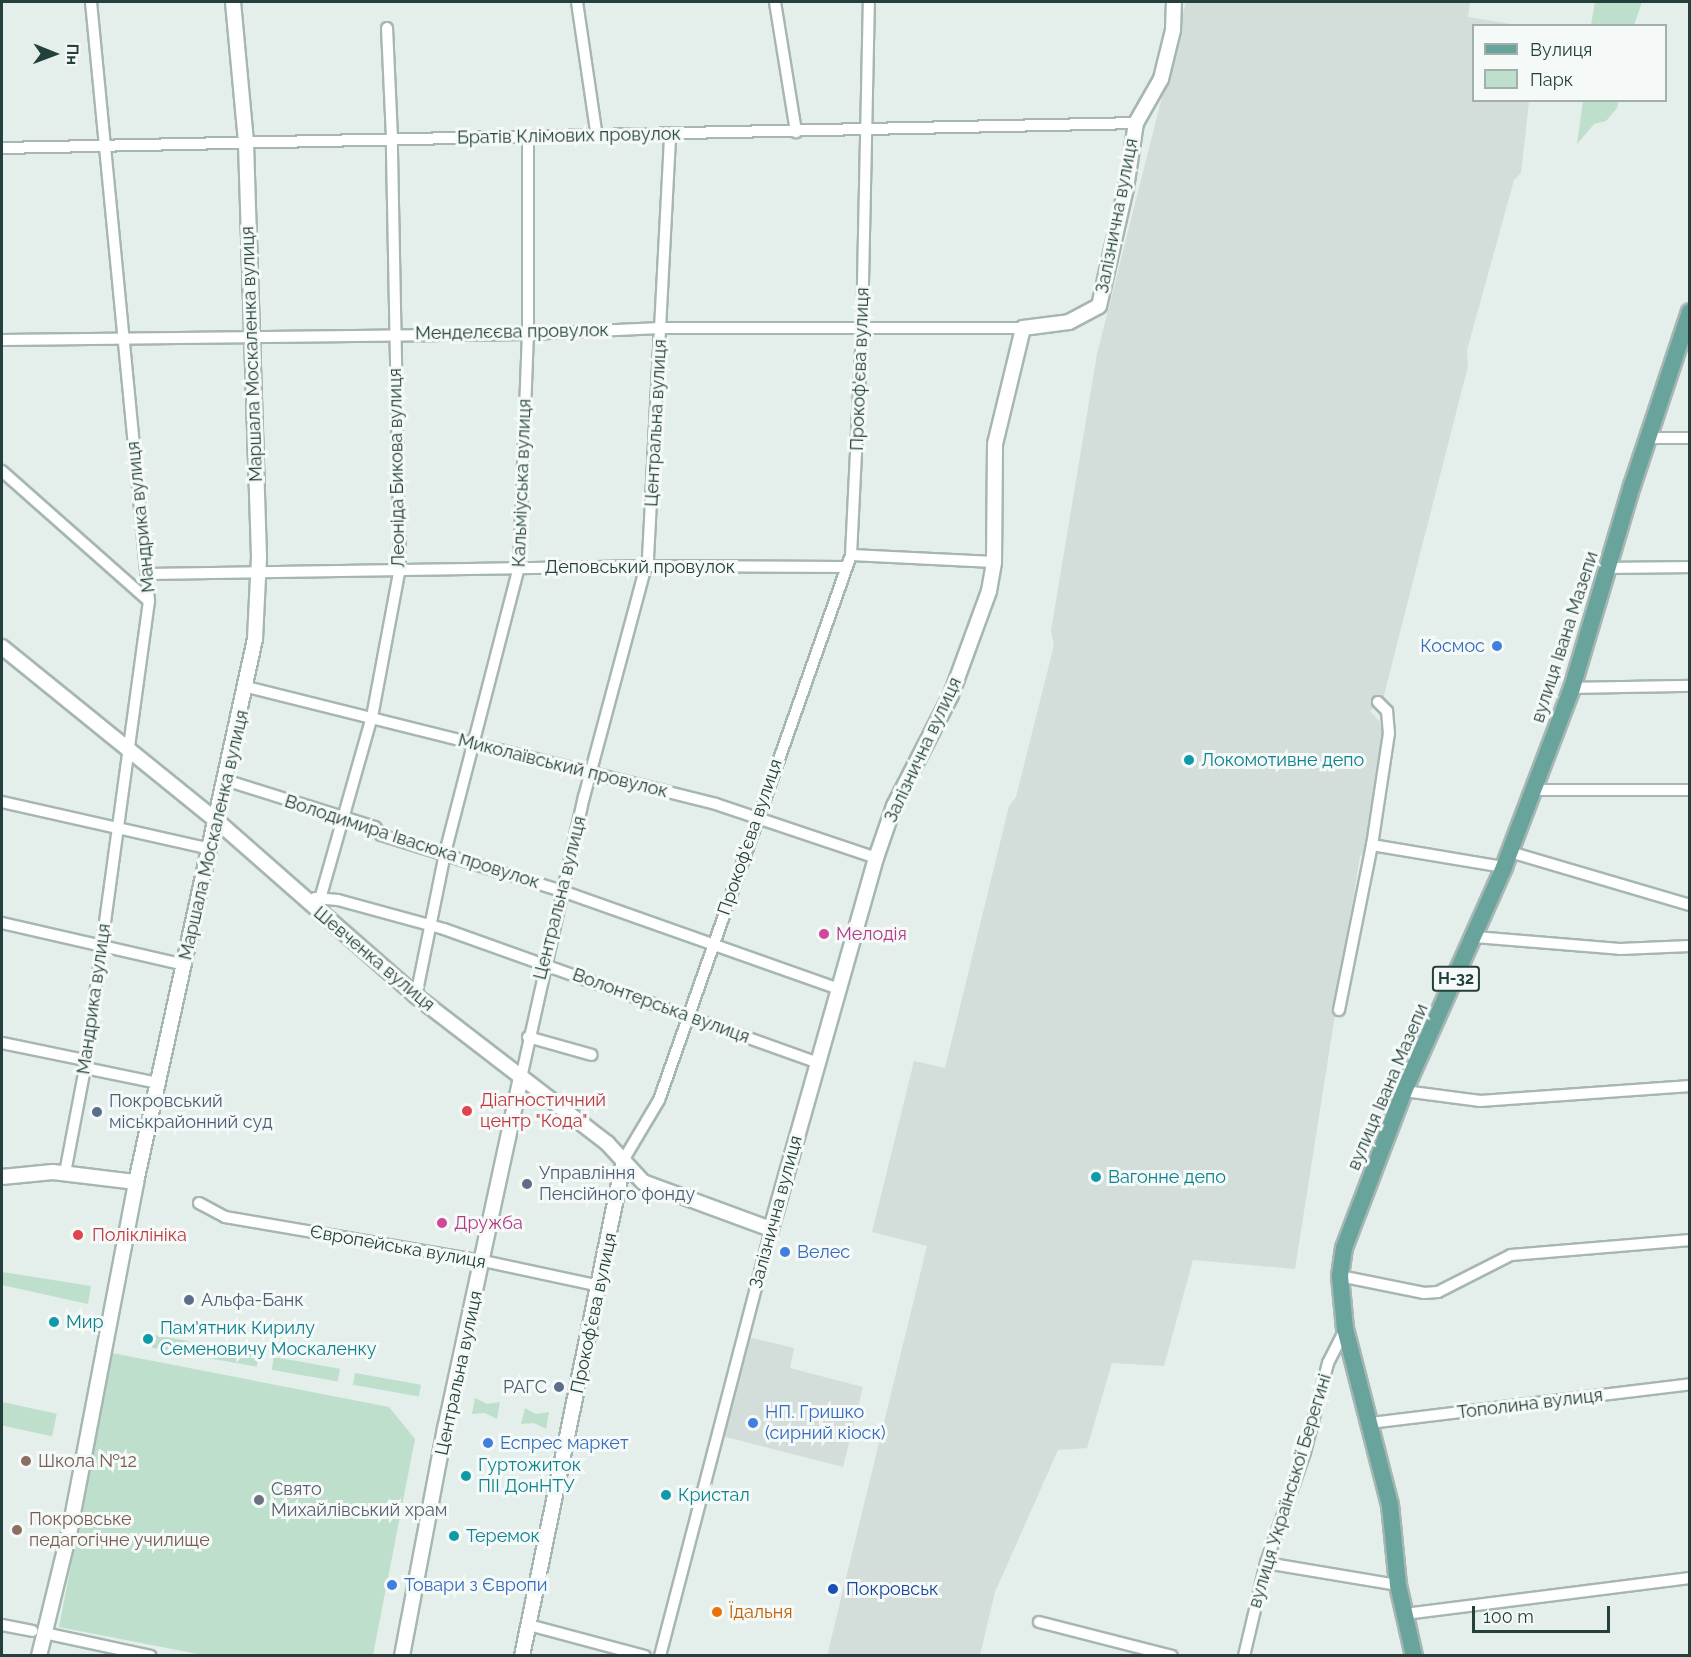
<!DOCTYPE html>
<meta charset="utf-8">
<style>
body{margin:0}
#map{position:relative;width:1691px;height:1657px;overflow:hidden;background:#e4eeeb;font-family:Raleway,sans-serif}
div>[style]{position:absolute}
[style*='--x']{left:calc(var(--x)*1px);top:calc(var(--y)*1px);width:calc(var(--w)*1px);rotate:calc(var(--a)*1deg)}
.built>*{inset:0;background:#d3deda}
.green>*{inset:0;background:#bddfcb;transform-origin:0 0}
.roads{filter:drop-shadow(2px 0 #a6b6b3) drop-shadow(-2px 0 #a6b6b3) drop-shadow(0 2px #a6b6b3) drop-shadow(0 -2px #a6b6b3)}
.minor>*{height:10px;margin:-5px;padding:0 5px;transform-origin:5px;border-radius:5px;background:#fff}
.tertiary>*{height:14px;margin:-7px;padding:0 7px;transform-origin:7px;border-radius:7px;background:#fff}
.primary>*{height:16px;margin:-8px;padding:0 8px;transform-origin:8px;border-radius:8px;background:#69a49c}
.dots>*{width:16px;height:16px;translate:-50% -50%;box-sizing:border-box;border:3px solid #f5faf8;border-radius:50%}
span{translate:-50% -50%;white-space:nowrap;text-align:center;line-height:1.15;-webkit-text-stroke:6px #f5faf8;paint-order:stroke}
.shield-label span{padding:2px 4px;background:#f5faf8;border:2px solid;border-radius:4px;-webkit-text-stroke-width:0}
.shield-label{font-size:16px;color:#23403c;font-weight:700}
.street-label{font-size:18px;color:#23403c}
.shop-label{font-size:18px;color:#366cbe}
.right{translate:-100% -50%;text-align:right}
.left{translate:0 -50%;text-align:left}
.culture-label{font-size:18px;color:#0d838f}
.hotel-label{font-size:18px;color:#b23c85}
.health-label{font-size:18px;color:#be3a42}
.service-label{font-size:18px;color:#4e5e75}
.education-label{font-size:18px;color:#785e54}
.worship-label{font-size:18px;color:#5b616d}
.transit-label{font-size:18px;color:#164399}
.food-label{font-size:18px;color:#c56008}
.frame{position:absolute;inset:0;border:3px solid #23403c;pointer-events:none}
.legend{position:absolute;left:1472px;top:24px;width:195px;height:78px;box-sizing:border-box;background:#f5faf8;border:2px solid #a1b0ad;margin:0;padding:8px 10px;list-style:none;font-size:18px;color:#23403c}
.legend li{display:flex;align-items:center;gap:12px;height:30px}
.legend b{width:30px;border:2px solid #a1b0ad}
.north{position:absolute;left:24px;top:24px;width:60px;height:60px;-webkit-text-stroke:4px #f5faf8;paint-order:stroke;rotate:91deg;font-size:16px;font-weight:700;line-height:24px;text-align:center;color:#23403c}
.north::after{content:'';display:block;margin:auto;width:21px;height:27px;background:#23403c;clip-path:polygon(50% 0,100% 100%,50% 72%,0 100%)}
.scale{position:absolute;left:1472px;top:1606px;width:138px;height:27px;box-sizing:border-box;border:3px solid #23403c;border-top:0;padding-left:8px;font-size:18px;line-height:21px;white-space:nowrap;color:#23403c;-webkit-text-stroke:4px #f5faf8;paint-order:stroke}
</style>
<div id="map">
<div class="built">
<div style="clip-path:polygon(1186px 2px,1470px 2px,1468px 17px,1518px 25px,1474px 26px,1474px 100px,1529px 101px,1521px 173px,1514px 180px,1467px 350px,1468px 366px,1383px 699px,1370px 711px,1385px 728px,1366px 852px,1360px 856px,1295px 1269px,1193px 1260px,1164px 1366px,1112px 1363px,1087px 1448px,1058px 1450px,995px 1592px,980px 1655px,827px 1656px,927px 1246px,872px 1232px,914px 1061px,945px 1068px,1009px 806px,1016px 797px,1054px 645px,1051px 631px,1097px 354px)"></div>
<div style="clip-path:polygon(748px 1337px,794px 1348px,790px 1368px,863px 1387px,843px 1467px,722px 1436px)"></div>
</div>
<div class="green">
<div style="clip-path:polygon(1595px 2px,1642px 2px,1634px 25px,1591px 25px)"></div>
<div style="clip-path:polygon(1583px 101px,1619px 101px,1617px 108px,1606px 121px,1594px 124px,1577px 144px)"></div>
<div style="clip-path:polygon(2px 1272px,91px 1286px,88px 1304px,2px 1285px)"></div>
<div style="left:154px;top:1335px;width:35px;height:13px;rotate:10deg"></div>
<div style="left:192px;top:1342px;width:68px;height:13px;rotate:10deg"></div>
<div style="clip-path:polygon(112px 1353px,389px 1407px,415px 1439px,373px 1655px,203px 1655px,59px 1627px)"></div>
<div style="left:274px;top:1357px;width:67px;height:13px;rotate:10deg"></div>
<div style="left:355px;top:1373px;width:67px;height:12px;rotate:10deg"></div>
<div style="clip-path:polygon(475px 1398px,487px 1404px,500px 1402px,497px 1419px,485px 1413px,472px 1414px)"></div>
<div style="left:2px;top:1402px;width:56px;height:23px;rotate:12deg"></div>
<div style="clip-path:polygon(525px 1408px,536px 1414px,549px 1412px,546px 1429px,534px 1423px,521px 1424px)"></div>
</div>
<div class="roads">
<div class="minor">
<div style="--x:577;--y:2;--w:136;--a:81.6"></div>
<div style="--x:775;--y:2;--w:132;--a:80.8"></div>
<div style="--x:2;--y:148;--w:1134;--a:-1.26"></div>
<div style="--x:2;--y:340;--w:526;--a:-0.65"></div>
<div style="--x:528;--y:334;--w:133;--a:-2.6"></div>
<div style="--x:661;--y:328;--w:362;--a:0"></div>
<div style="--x:1647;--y:438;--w:43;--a:0"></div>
<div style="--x:2;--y:471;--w:196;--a:41.5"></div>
<div style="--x:851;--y:555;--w:143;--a:2.8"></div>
<div style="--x:1608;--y:568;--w:82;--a:-0.7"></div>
<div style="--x:148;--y:574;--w:496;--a:-0.9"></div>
<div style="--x:644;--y:566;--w:201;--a:0.3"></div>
<div style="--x:247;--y:687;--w:483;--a:14"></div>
<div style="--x:716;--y:804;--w:169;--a:18.6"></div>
<div style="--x:1572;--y:688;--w:118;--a:-1"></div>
<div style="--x:1378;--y:702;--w:13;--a:45"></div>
<div style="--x:1387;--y:711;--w:22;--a:85"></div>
<div style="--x:1389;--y:733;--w:113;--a:98.6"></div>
<div style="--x:1372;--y:845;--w:134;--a:9.5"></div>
<div style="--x:225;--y:780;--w:157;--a:17.4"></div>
<div style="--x:375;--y:827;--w:10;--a:53"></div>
<div style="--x:381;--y:835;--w:189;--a:17.2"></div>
<div style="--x:562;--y:891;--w:293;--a:19.5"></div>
<div style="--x:1534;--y:790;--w:156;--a:0"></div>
<div style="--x:2;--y:802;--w:213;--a:12.7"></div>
<div style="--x:1510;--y:852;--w:188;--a:16.4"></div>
<div style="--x:315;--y:898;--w:23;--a:5"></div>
<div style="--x:338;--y:900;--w:110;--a:15.3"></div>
<div style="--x:444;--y:929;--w:395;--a:19.7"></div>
<div style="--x:320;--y:899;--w:189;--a:-74.1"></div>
<div style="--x:372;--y:717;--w:152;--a:-79.4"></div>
<div style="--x:400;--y:568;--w:430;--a:-91.1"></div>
<div style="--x:392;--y:138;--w:110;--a:-92.6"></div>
<div style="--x:2;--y:923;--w:188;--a:12.9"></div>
<div style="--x:1475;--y:937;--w:145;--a:4.7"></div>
<div style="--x:1620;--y:949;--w:70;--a:-2.5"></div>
<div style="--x:416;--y:996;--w:146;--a:-78.5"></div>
<div style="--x:445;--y:853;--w:295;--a:-75.5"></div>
<div style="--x:519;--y:567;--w:233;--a:-87.8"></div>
<div style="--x:528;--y:334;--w:196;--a:-90"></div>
<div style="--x:1339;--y:1010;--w:168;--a:-78.7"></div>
<div style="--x:528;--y:1037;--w:66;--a:15.7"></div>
<div style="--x:2;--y:1043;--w:85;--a:11.6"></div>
<div style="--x:85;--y:1068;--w:75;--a:11.6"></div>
<div style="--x:521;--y:1078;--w:288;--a:-77.4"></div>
<div style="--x:584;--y:797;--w:247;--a:-75"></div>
<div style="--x:648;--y:558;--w:424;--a:-87"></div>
<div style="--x:1404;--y:1091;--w:77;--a:7.5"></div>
<div style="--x:1480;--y:1101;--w:211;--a:-4.1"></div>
<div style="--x:624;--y:1159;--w:69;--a:-59.3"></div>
<div style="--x:659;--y:1100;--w:578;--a:-70.59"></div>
<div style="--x:851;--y:555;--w:225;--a:-87.2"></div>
<div style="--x:862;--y:330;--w:328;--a:-88.8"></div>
<div style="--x:65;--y:1173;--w:107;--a:-79.2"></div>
<div style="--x:85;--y:1068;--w:471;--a:-82.2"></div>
<div style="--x:149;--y:601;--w:602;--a:-95.53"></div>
<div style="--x:199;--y:1203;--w:30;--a:28"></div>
<div style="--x:225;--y:1217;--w:262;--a:9.7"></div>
<div style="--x:483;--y:1261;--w:120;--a:12.1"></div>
<div style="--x:1340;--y:1276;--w:86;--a:11.4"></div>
<div style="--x:1424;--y:1293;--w:14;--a:-4"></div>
<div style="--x:1438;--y:1292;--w:82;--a:-26.9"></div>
<div style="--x:1511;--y:1255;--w:180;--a:-4.8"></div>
<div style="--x:1370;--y:1423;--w:322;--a:-6.9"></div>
<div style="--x:1266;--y:1563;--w:134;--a:9.5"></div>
<div style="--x:1405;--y:1614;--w:287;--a:-7.2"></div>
<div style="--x:1039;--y:1622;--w:137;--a:14.3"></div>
<div style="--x:2;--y:1625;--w:31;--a:11"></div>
<div style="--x:529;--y:1625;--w:120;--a:15"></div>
<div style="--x:44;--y:1633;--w:109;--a:12.1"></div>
<div style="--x:660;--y:1656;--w:441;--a:-75.4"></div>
<div style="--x:1244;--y:1656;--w:96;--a:-76.7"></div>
<div style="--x:1266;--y:1563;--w:118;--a:-70.6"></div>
<div style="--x:1305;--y:1452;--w:92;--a:-75.5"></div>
<div style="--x:1328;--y:1363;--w:38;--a:-63"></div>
</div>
<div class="tertiary">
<div style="--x:2;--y:647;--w:277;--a:39"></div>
<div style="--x:217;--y:821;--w:265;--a:41.3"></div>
<div style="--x:416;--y:996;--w:241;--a:37.6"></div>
<div style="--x:607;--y:1143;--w:53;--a:47.3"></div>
<div style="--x:643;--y:1182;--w:136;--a:20.2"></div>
<div style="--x:771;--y:1229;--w:386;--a:-74.2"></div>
<div style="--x:876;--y:858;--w:55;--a:-70.9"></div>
<div style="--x:894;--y:806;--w:125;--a:-62.8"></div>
<div style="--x:951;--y:695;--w:111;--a:-69.9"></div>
<div style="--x:989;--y:591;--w:29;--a:-80"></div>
<div style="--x:994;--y:562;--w:118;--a:-89.5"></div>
<div style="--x:995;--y:444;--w:119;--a:-76.4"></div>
<div style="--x:1023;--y:328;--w:46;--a:-7.4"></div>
<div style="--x:1069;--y:322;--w:34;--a:-28"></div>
<div style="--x:1099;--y:306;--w:121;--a:-77.1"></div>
<div style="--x:1126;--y:188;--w:66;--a:-81.3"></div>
<div style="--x:1136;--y:123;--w:51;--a:-60.4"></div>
<div style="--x:1161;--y:79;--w:50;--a:-76.2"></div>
<div style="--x:1173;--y:30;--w:28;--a:-88"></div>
<div style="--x:2;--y:1177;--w:51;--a:-5.6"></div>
<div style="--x:53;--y:1172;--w:84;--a:6.9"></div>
<div style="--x:39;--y:1656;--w:131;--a:-76.3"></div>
<div style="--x:70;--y:1529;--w:353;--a:-79.2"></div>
<div style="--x:136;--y:1182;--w:556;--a:-77.64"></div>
<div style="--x:255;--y:639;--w:82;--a:-87.2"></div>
<div style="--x:259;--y:557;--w:415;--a:-91.8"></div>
<div style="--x:246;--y:142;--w:141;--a:-95.3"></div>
<div style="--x:402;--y:1656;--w:231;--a:-79.3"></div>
<div style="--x:445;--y:1429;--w:359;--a:-77.8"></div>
<div style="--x:522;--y:1656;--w:507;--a:-78.4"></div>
</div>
<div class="primary">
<div style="--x:1414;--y:1656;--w:73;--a:-102.7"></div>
<div style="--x:1398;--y:1585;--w:80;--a:-95.7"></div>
<div style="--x:1390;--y:1505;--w:182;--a:-104.3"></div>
<div style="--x:1345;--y:1329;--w:53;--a:-95.4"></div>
<div style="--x:1340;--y:1276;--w:28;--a:-82"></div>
<div style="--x:1344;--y:1248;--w:168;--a:-69.1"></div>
<div style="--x:1404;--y:1091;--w:245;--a:-65.9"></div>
<div style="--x:1504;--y:867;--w:191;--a:-69.2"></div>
<div style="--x:1572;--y:688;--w:211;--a:-73.5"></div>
<div style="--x:1632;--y:486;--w:183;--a:-71.6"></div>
</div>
</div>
<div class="dots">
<div style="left:1497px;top:646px;background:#3f7fe0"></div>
<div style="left:1189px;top:760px;background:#0f9aa8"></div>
<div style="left:824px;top:934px;background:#d1479c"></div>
<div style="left:467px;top:1111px;background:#e0444e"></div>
<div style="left:97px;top:1112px;background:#5c6f8a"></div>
<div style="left:1096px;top:1177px;background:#0f9aa8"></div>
<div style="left:527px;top:1184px;background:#5c6f8a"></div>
<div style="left:442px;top:1223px;background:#d1479c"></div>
<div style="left:78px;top:1235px;background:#e0444e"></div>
<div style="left:785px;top:1252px;background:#3f7fe0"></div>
<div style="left:189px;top:1300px;background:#5c6f8a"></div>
<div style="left:54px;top:1322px;background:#0f9aa8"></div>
<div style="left:148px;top:1339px;background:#0f9aa8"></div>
<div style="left:559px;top:1387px;background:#5c6f8a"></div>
<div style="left:753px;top:1423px;background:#3f7fe0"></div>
<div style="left:488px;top:1443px;background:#3f7fe0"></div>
<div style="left:26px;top:1461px;background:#8d6e63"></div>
<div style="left:466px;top:1476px;background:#0f9aa8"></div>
<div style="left:666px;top:1495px;background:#0f9aa8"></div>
<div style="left:259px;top:1500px;background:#6b7280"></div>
<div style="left:17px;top:1530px;background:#8d6e63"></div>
<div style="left:454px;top:1536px;background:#0f9aa8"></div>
<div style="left:392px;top:1585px;background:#3f7fe0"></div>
<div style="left:833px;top:1589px;background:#1a4fb4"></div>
<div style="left:717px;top:1612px;background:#e8710a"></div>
</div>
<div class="shield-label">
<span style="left:1456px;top:979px">Н-32</span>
</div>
<div class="street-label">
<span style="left:569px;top:136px;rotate:-1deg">Братів Клімових провулок</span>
<span style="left:1117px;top:216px;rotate:-79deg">Залізнична вулиця</span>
<span style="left:512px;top:332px;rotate:-1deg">Менделєєва провулок</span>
<span style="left:252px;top:354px;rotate:-92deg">Маршала Москаленка вулиця</span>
<span style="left:860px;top:369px;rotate:-88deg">Прокоф'єва вулиця</span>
<span style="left:656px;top:423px;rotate:-87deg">Центральна вулиця</span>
<span style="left:397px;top:468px;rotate:-91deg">Леоніда Бикова вулиця</span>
<span style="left:522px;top:483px;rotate:-88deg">Кальміуська вулиця</span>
<span style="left:141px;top:517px;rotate:-96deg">Мандрика вулиця</span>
<span style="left:640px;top:567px">Деповський провулок</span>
<span style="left:1565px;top:637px;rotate:-72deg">вулиця Івана Мазепи</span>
<span style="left:923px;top:750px;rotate:-65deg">Залізнична вулиця</span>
<span style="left:563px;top:766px;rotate:14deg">Миколаївський провулок</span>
<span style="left:214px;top:835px;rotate:-77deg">Маршала Москаленка вулиця</span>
<span style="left:750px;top:837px;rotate:-71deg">Прокоф'єва вулиця</span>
<span style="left:412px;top:842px;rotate:18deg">Володимира Івасюка провулок</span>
<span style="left:560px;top:898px;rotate:-76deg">Центральна вулиця</span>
<span style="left:374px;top:959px;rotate:40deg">Шевченка вулиця</span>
<span style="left:94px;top:999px;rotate:-82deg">Мандрика вулиця</span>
<span style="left:661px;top:1006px;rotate:20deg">Волонтерська вулиця</span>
<span style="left:1388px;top:1087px;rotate:-67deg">вулиця Івана Мазепи</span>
<span style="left:776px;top:1212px;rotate:-75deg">Залізнична вулиця</span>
<span style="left:398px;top:1247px;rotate:10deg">Європейська вулиця</span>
<span style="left:594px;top:1313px;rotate:-78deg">Прокоф'єва вулиця</span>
<span style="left:459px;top:1373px;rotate:-78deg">Центральна вулиця</span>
<span style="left:1530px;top:1404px;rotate:-7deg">Тополина вулиця</span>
<span style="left:1290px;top:1491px;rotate:-73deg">вулиця Української Берегині</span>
</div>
<div class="shop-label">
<span class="right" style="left:1485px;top:646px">Космос</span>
<span class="left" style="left:797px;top:1252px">Велес</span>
<span class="left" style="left:765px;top:1423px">НП. Гришко<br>(сирний кіоск)</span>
<span class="left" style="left:500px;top:1443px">Еспрес маркет</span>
<span class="left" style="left:404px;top:1585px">Товари з Європи</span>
</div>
<div class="culture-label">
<span class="left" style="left:1201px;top:760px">Локомотивне депо</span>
<span class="left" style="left:1108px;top:1177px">Вагонне депо</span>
<span class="left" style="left:66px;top:1322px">Мир</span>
<span class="left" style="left:160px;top:1339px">Пам'ятник Кирилу<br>Семеновичу Москаленку</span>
<span class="left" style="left:478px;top:1476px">Гуртожиток<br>ПІІ ДонНТУ</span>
<span class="left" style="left:678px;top:1495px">Кристал</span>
<span class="left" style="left:466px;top:1536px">Теремок</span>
</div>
<div class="hotel-label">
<span class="left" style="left:836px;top:934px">Мелодія</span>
<span class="left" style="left:454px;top:1223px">Дружба</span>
</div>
<div class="health-label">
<span class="left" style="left:480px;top:1111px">Діагностичний<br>центр "Кода"</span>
<span class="left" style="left:92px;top:1235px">Поліклініка</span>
</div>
<div class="service-label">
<span class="left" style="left:109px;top:1112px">Покровський<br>міськрайонний суд</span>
<span class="left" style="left:539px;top:1184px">Управління<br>Пенсійного фонду</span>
<span class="left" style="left:201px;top:1300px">Альфа-Банк</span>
<span class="right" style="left:547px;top:1387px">РАГС</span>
</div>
<div class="education-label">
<span class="left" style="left:38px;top:1461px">Школа №12</span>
<span class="left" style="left:29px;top:1530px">Покровське<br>педагогічне училище</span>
</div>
<div class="worship-label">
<span class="left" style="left:271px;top:1500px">Свято<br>Михайлівський храм</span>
</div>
<div class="transit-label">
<span class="left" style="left:846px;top:1589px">Покровськ</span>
</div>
<div class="food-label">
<span class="left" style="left:729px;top:1612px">Їдальня</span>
</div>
<div class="frame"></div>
<ul class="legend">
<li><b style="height:8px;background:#69a49c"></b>Вулиця</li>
<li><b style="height:16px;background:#bddfcb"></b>Парк</li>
</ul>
<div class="north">Пн</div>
<div class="scale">100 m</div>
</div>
